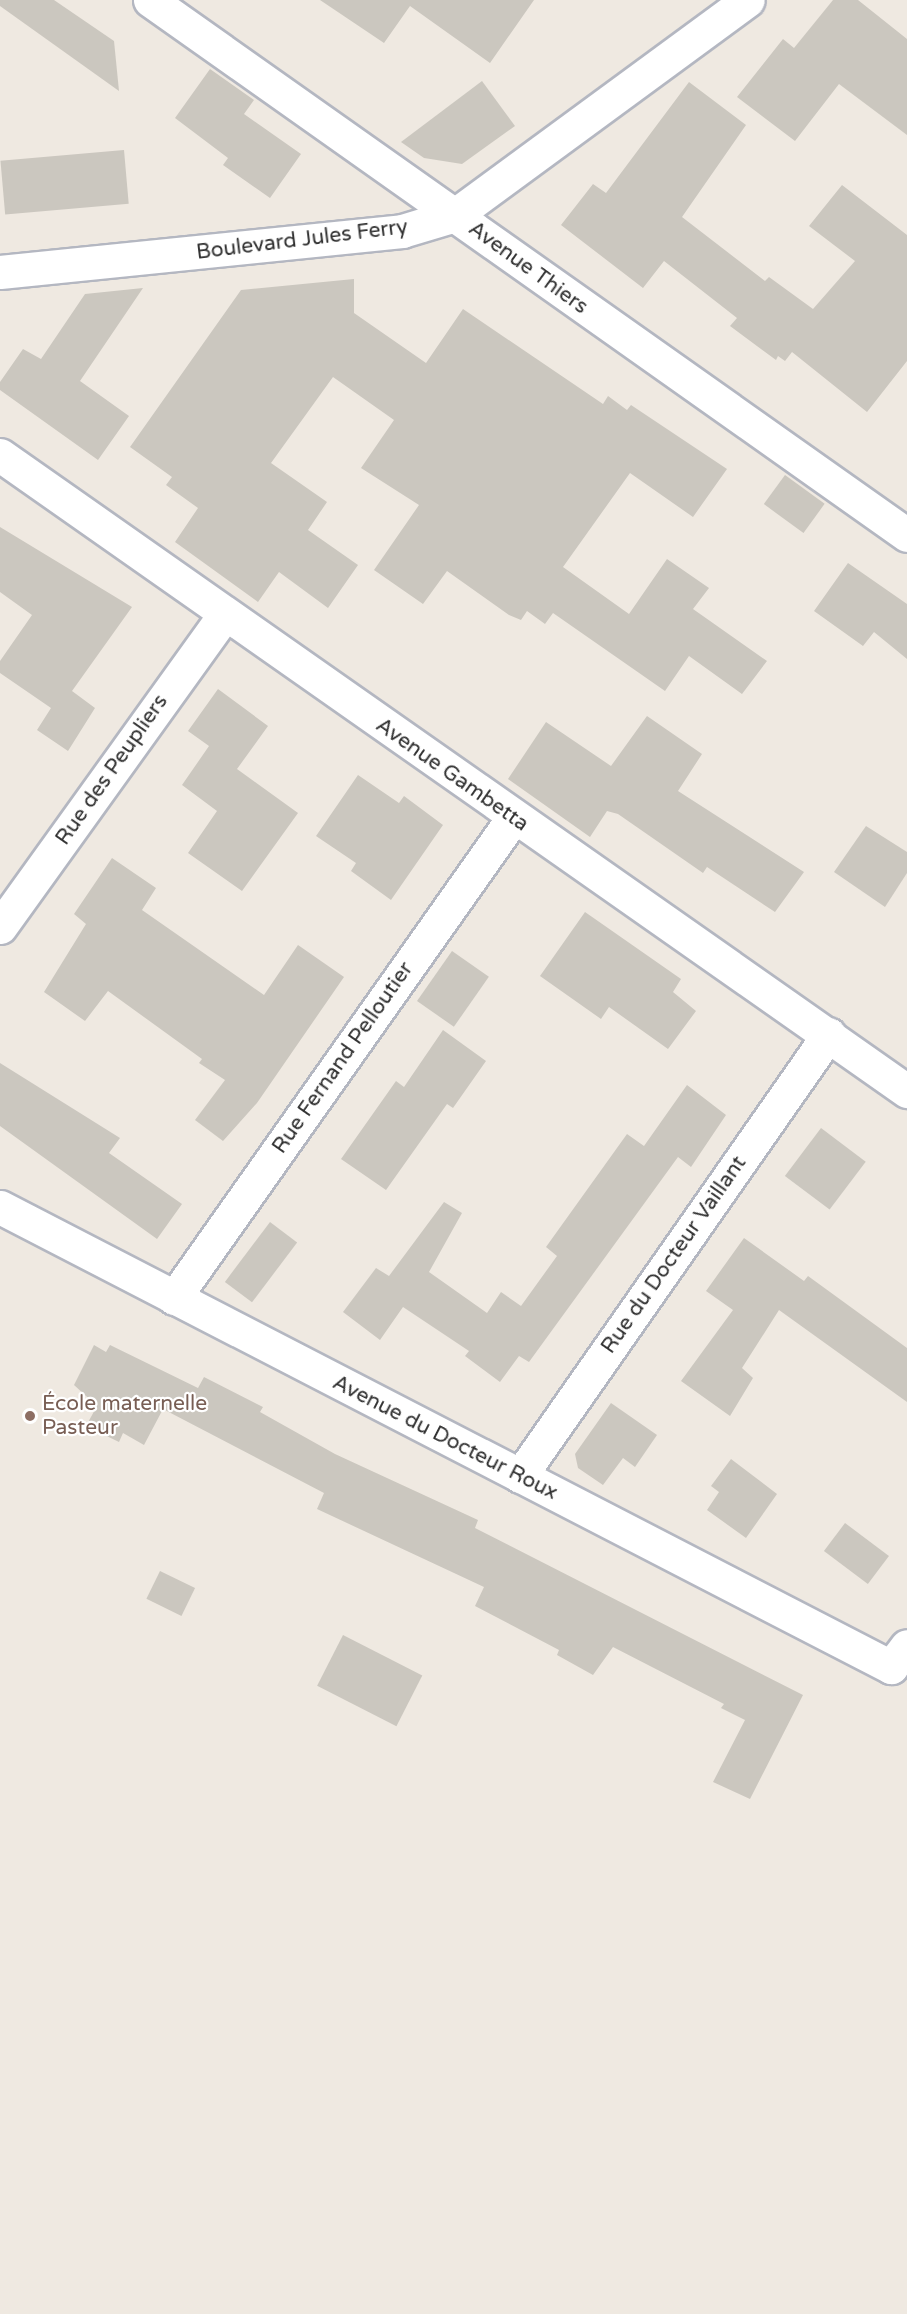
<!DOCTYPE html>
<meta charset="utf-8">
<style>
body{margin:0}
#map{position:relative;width:907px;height:2314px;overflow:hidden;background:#efe9e1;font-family:"Varela Round",sans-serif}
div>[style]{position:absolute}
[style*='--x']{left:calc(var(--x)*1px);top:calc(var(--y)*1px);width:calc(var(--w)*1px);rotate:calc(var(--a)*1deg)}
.building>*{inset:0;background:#cbc7bf;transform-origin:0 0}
.roads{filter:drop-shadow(2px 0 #b4b7c1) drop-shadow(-2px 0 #b4b7c1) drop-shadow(0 2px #b4b7c1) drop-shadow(0 -2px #b4b7c1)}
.minor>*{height:33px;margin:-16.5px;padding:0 16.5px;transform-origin:16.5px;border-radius:16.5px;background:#fff}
.dots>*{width:16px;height:16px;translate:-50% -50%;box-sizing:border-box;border:3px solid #fff;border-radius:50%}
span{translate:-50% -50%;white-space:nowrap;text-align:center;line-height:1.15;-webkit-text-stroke:4.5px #fff;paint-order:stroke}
.street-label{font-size:21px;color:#2e2e2e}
.education-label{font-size:21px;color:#785e54}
.left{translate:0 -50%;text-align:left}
</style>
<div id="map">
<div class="building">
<div style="clip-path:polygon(0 0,54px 0,114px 41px,119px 91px,0 6px)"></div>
<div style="clip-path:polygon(320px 0,534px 0,490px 63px,410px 6px,384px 43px)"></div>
<div style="clip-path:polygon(833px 0,858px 0,907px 39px,907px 135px,839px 84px,795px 141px,737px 97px,783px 39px,794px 48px)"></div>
<div style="clip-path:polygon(210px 69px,254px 100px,244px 114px,301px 154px,270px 198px,223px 165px,228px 158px,175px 118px)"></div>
<div style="clip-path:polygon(482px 81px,515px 126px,462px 164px,424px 158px,401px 142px)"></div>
<div style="clip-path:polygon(689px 82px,746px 125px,682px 217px,765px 281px,769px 277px,813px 309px,855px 261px,809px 226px,842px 185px,907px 235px,907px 361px,867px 412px,792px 352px,785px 361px,778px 356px,776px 360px,730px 326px,737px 318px,664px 261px,643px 288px,561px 225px,593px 184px,606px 193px)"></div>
<div style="left:124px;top:150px;width:54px;height:124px;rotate:85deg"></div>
<div style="clip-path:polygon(354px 279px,354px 313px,426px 363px,463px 309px,603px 404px,608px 396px,627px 410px,631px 405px,727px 469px,693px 517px,630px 473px,563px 567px,629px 614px,667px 559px,709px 588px,693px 609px,767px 661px,742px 694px,689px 656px,665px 691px,553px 613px,545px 624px,527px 611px,521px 620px,509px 615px,447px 571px,423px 604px,374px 570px,419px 505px,361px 468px,394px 420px,333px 377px,271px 463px,327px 502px,308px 530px,358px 565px,328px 608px,279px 572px,258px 602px,175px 542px,198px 508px,166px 485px,172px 477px,130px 447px,241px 290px)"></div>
<div style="clip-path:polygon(143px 288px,80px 381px,129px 416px,98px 460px,0 390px,0 382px,23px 349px,41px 359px,85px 294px)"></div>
<div style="left:785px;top:475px;width:49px;height:36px;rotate:36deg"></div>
<div style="clip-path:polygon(0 527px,132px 607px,72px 691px,95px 708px,68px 751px,37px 730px,51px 708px,0 673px,0 661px,32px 615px,0 592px)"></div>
<div style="clip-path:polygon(848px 563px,907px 604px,907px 659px,874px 632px,863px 646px,814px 611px)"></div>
<div style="clip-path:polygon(218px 689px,268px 726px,237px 769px,298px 813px,242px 891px,188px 853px,217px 811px,182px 785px,209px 746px,188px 731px)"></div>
<div style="clip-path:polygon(647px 716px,702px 754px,678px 791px,804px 872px,775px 912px,707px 867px,703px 873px,618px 814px,607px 811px,590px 837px,508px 779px,546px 722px,611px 766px)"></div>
<div style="clip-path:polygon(358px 775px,399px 803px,404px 796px,443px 825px,391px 900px,351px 871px,356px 863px,316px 836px)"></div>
<div style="clip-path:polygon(866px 826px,907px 852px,907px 873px,885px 907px,834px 872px)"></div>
<div style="clip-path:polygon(112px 858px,156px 888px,142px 910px,264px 995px,298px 945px,344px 977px,257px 1103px,223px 1141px,195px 1120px,225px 1080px,199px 1063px,202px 1059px,108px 991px,85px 1021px,44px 992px,86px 924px,74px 914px)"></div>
<div style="clip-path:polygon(585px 912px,681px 979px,673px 992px,696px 1011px,668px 1049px,609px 1007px,601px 1019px,540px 976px)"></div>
<div style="left:452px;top:951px;width:45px;height:61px;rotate:35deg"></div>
<div style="clip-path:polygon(443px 1030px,486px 1061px,453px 1108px,447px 1104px,386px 1190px,341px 1159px,396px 1081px,404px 1087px)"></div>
<div style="clip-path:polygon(0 1063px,120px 1138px,109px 1153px,182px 1204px,157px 1239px,0 1126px)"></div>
<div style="clip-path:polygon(687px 1085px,726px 1115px,691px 1167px,678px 1157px,529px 1362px,519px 1356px,500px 1382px,465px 1356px,469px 1351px,403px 1307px,380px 1340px,343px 1312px,376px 1268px,389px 1276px,444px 1202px,462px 1213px,429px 1272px,487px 1313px,501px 1292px,521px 1306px,557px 1256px,546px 1247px,627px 1134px,644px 1146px)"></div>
<div style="left:821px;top:1128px;width:56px;height:60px;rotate:37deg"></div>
<div style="left:270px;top:1222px;width:34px;height:75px;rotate:37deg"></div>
<div style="clip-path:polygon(744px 1238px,804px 1281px,808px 1276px,907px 1348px,907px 1402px,779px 1310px,742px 1368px,753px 1378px,730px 1416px,681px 1381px,733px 1310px,706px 1291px)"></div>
<div style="clip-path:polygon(94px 1345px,106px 1352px,110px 1345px,198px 1388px,204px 1377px,263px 1407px,260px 1412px,335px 1454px,478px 1520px,475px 1528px,803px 1695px,750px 1799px,713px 1782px,745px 1720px,721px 1708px,724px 1704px,613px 1647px,593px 1675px,557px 1655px,559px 1650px,475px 1606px,484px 1587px,317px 1509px,324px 1493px,163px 1409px,144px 1445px,123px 1433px,119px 1442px,86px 1426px,97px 1406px,74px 1385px)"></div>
<div style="clip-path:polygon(611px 1403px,657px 1435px,635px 1467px,623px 1458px,603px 1485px,578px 1468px,575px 1454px)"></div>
<div style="clip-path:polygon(731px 1459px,777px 1494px,746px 1538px,707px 1510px,719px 1492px,711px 1486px)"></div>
<div style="left:845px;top:1523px;width:55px;height:35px;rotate:37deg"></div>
<div style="left:160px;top:1571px;width:39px;height:31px;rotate:26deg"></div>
<div style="left:343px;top:1635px;width:89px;height:57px;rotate:27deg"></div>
</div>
<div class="roads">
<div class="minor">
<div style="--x:150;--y:0;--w:927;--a:35.25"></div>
<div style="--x:0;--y:272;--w:404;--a:-5.8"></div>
<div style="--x:402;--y:231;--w:55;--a:-16.8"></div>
<div style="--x:455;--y:215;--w:363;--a:-36.3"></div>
<div style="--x:0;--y:455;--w:1108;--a:35.04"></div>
<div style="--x:0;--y:927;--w:385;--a:-54.3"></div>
<div style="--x:0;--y:1207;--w:1003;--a:27.31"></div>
<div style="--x:891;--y:1667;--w:26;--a:-53"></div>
<div style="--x:174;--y:1298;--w:588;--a:-54.77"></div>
<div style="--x:520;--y:1476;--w:539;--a:-55.04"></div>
</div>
</div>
<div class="dots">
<div style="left:30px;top:1416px;background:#8d6e63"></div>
</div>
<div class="street-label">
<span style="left:302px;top:240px;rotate:-7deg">Boulevard Jules Ferry</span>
<span style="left:528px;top:268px;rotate:36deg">Avenue Thiers</span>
<span style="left:112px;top:770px;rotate:-55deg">Rue des Peupliers</span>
<span style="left:452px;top:775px;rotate:35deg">Avenue Gambetta</span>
<span style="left:343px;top:1058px;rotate:-55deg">Rue Fernand Pelloutier</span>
<span style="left:674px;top:1255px;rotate:-55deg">Rue du Docteur Vaillant</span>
<span style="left:445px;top:1438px;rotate:27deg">Avenue du Docteur Roux</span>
</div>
<div class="education-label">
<span class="left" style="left:42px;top:1416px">École maternelle<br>Pasteur</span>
</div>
</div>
